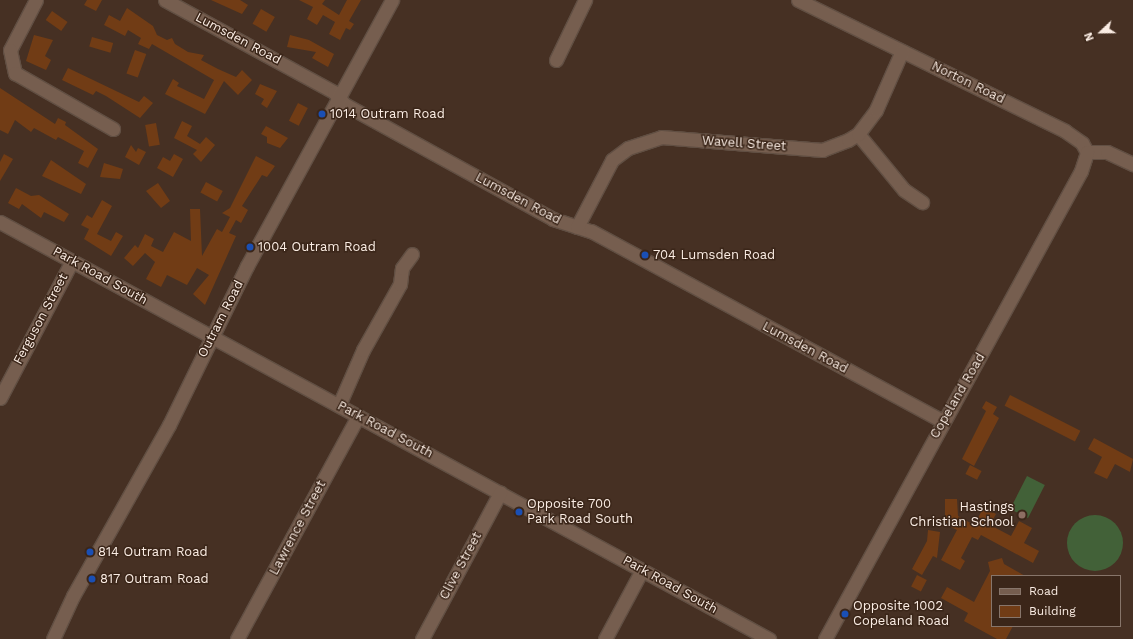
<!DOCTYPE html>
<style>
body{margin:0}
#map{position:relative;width:1133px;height:639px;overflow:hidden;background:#463023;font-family:"Work Sans",sans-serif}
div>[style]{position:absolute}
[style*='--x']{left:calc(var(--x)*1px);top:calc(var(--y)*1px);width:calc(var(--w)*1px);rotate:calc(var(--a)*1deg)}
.green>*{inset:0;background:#426138;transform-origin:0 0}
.round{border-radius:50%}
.building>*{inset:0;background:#713c15;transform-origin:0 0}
.roads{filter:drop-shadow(1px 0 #614f43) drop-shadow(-1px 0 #614f43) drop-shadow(0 1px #614f43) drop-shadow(0 -1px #614f43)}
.minor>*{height:13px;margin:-6.5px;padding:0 6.5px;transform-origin:6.5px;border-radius:6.5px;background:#765e4f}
.dots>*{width:11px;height:11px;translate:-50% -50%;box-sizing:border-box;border:2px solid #3b2619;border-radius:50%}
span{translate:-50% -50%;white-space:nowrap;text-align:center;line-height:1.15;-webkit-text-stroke:3px #3b2619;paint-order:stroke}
.street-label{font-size:13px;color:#faece3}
.poi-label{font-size:13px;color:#faece3}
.left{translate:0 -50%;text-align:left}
.right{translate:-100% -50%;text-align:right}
.legend{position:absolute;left:991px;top:575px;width:130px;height:52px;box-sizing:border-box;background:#3b2619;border:1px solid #87756a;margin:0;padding:5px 7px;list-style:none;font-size:12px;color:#faece3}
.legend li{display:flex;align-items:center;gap:8px;height:20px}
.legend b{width:20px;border:1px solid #87756a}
.north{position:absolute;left:1081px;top:12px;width:40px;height:40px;-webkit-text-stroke:3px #3b2619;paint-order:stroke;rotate:248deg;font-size:11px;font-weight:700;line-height:16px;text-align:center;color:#faece3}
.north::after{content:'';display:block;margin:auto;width:14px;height:18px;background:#faece3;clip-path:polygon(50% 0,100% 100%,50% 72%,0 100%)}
</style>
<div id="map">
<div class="green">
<div style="left:1027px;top:476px;width:20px;height:37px;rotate:27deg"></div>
<div class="round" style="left:1067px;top:515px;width:56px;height:56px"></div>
</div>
<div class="building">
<div style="clip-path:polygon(87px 0,102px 0,96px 11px,84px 5px)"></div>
<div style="clip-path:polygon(211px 0,240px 0,248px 5px,242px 14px)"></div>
<div style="clip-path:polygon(299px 0,325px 0,322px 4px,339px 15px,347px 0,361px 0,349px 21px,354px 24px,350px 30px,346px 28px,340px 40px,329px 34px,335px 22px,323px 15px,317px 25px,307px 19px,313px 7px)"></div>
<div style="clip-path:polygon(127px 8px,153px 26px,157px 35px,167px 40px,172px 38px,175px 44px,188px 52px,204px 55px,201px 60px,218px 69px,236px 77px,242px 70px,252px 80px,238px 95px,224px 81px,205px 114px,165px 94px,173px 79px,179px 83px,177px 86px,204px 99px,214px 80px,152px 44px,149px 49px,138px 44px,141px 38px,128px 30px,125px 36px,104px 25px,109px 15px,120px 21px)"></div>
<div style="left:261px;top:9px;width:16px;height:17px;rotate:30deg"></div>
<div style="left:52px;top:11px;width:19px;height:11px;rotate:35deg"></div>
<div style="clip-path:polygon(34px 35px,53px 40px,45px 56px,51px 60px,46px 70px,26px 61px)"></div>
<div style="clip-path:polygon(290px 35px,309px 40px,334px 54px,328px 67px,312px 58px,316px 52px,287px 47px)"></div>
<div style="left:92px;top:37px;width:22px;height:10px;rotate:16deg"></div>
<div style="left:135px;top:50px;width:12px;height:25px;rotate:20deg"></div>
<div style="clip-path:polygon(68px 68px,139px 102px,144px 96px,153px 103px,140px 118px,106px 96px,96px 91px,93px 95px,62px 80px)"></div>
<div style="clip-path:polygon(260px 84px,277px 91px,267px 108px,261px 104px,264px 99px,255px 94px)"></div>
<div style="clip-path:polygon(0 88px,55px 124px,58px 118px,66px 122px,65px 125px,98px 149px,88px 168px,78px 163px,84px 151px,58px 137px,56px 140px,34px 128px,31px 132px,15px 120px,8px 134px,0 130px)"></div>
<div style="left:298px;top:103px;width:11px;height:20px;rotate:27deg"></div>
<div style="clip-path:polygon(182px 121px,192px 126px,187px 136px,200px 144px,206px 137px,215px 145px,201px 162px,193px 154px,197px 150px,174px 138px)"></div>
<div style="left:156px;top:123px;width:22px;height:11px;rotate:80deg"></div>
<div style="clip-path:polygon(266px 126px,288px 138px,280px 148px,267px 143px,267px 137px,261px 134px)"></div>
<div style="clip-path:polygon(131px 145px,136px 152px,138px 148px,146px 152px,139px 165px,125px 157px)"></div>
<div style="clip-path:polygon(4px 154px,13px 159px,0 181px,0 162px)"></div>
<div style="clip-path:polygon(174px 154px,183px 159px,173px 177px,157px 168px,163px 157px,170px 161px)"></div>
<div style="clip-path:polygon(256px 156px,275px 166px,267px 177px,262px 175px,242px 206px,248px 210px,241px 223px,236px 220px,229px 233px,236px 236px,205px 305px,193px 294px,209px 275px,197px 268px,187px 285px,167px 275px,161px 287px,146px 279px,155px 262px,145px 253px,133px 266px,124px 258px,135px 245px,138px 248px,145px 234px,154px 239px,151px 246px,163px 252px,174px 232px,191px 241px,190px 209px,200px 209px,202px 256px,217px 229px,222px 232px,230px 217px,222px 213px,230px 208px)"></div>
<div style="clip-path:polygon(51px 160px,86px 184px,81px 194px,42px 176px)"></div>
<div style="clip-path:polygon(104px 163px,123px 169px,120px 179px,100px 177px)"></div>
<div style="left:206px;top:182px;width:19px;height:12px;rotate:28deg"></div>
<div style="clip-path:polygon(158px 183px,170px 201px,161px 208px,146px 191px)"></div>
<div style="clip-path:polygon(16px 188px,31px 196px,39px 195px,69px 214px,64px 222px,44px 212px,41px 218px,22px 204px,19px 209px,8px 203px)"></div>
<div style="clip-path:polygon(102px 200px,112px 206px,97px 234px,111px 241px,116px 232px,123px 236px,111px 256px,84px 239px,89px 229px,81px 225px,87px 215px,92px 218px)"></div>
<div style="left:1010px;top:395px;width:79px;height:12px;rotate:27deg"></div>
<div style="clip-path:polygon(986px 401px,997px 407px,993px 414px,999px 418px,974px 466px,962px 459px,986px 411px,982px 408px)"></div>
<div style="clip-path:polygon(1094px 438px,1133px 459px,1130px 472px,1115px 464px,1107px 479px,1094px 473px,1102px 457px,1088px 449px)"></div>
<div style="left:970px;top:465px;width:13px;height:10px;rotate:27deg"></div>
<div style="clip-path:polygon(945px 499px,957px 499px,958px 516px,974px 525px,984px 507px,996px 514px,990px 525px,1011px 536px,1019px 521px,1032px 528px,1024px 543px,1039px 551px,1033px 563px,981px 535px,978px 540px,972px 537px,961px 558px,965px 561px,960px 570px,941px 560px,957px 530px,945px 524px)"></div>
<div style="clip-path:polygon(928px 530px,940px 532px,937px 558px,933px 556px,922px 575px,912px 569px,927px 541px)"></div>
<div style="clip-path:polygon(1002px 558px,1004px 564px,1025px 576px,992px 576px,992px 626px,1013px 626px,1006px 639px,997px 639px,964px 621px,968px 613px,941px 598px,947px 587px,974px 602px,990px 571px,988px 562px)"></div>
<div style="left:917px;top:575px;width:11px;height:13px;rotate:27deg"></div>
</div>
<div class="roads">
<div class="minor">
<div style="--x:36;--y:0;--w:56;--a:117.5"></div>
<div style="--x:10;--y:50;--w:24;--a:78"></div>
<div style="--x:15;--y:73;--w:113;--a:29.7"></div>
<div style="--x:165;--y:0;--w:192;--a:28.6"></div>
<div style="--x:334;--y:92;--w:16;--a:50"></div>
<div style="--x:344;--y:104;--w:239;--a:28.8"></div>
<div style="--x:553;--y:219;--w:40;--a:18"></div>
<div style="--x:591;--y:231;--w:399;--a:28.4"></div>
<div style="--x:798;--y:0;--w:297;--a:26.1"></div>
<div style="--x:1065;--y:131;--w:21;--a:35"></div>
<div style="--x:1082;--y:143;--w:10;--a:61"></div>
<div style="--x:1087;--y:152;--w:20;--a:0"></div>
<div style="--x:1107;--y:152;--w:29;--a:25"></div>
<div style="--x:556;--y:60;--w:67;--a:-64.2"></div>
<div style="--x:858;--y:134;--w:72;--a:50.6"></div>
<div style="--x:904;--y:190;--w:22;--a:34"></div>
<div style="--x:0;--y:222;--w:875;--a:28.47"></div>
<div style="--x:577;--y:227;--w:76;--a:-62.4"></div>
<div style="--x:612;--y:160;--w:20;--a:-37"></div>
<div style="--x:628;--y:148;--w:35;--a:-18"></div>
<div style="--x:661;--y:137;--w:162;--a:4.6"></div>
<div style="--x:822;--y:150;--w:28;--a:-21"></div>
<div style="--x:848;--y:140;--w:12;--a:-31"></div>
<div style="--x:858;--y:134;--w:30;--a:-53"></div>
<div style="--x:876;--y:110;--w:64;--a:-66.2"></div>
<div style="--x:0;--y:398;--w:155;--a:-62.3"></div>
<div style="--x:339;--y:405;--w:60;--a:-66.4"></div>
<div style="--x:363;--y:350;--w:76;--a:-60.7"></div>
<div style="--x:400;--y:284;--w:16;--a:-83"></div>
<div style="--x:402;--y:268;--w:17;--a:-54"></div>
<div style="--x:53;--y:639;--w:47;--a:-65.1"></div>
<div style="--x:73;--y:596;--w:196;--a:-60.7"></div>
<div style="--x:169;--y:425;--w:177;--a:-63.9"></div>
<div style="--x:247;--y:266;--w:303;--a:-61.4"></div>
<div style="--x:237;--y:639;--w:254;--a:-61.5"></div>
<div style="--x:422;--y:639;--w:166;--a:-61.9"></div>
<div style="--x:605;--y:639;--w:78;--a:-61.8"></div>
<div style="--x:825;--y:639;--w:533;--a:-61.32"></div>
<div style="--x:1081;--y:171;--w:20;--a:-72"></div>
</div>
</div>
<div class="dots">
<div style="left:322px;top:114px;background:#1a4fb4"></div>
<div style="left:250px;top:247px;background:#1a4fb4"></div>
<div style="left:645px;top:255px;background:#1a4fb4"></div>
<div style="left:519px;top:512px;background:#1a4fb4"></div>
<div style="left:1022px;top:515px;background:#8d6e63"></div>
<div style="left:90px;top:552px;background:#1a4fb4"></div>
<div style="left:92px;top:579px;background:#1a4fb4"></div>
<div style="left:845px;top:614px;background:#1a4fb4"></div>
</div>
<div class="street-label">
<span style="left:238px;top:39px;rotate:28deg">Lumsden Road</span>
<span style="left:968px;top:83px;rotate:26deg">Norton Road</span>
<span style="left:744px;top:144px;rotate:4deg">Wavell Street</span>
<span style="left:518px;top:199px;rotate:28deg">Lumsden Road</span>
<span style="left:100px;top:276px;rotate:29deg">Park Road South</span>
<span style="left:41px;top:319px;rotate:-62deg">Ferguson Street</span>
<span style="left:221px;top:319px;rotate:-63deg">Outram Road</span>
<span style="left:805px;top:348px;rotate:28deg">Lumsden Road</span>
<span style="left:958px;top:396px;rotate:-60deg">Copeland Road</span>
<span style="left:385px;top:430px;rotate:28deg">Park Road South</span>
<span style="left:298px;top:528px;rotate:-62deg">Lawrence Street</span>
<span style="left:461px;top:566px;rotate:-62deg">Clive Street</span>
<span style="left:670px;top:585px;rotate:29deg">Park Road South</span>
</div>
<div class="poi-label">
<span class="left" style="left:330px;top:114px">1014 Outram Road</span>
<span class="left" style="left:258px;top:247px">1004 Outram Road</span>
<span class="left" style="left:653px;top:255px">704 Lumsden Road</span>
<span class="left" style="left:527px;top:512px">Opposite 700<br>Park Road South</span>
<span class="right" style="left:1014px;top:515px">Hastings<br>Christian School</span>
<span class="left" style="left:98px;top:552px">814 Outram Road</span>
<span class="left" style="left:100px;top:579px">817 Outram Road</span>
<span class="left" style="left:853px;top:614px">Opposite 1002<br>Copeland Road</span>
</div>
<ul class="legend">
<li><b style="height:5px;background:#765e4f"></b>Road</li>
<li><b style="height:11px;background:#713c15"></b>Building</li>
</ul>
<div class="north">N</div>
</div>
